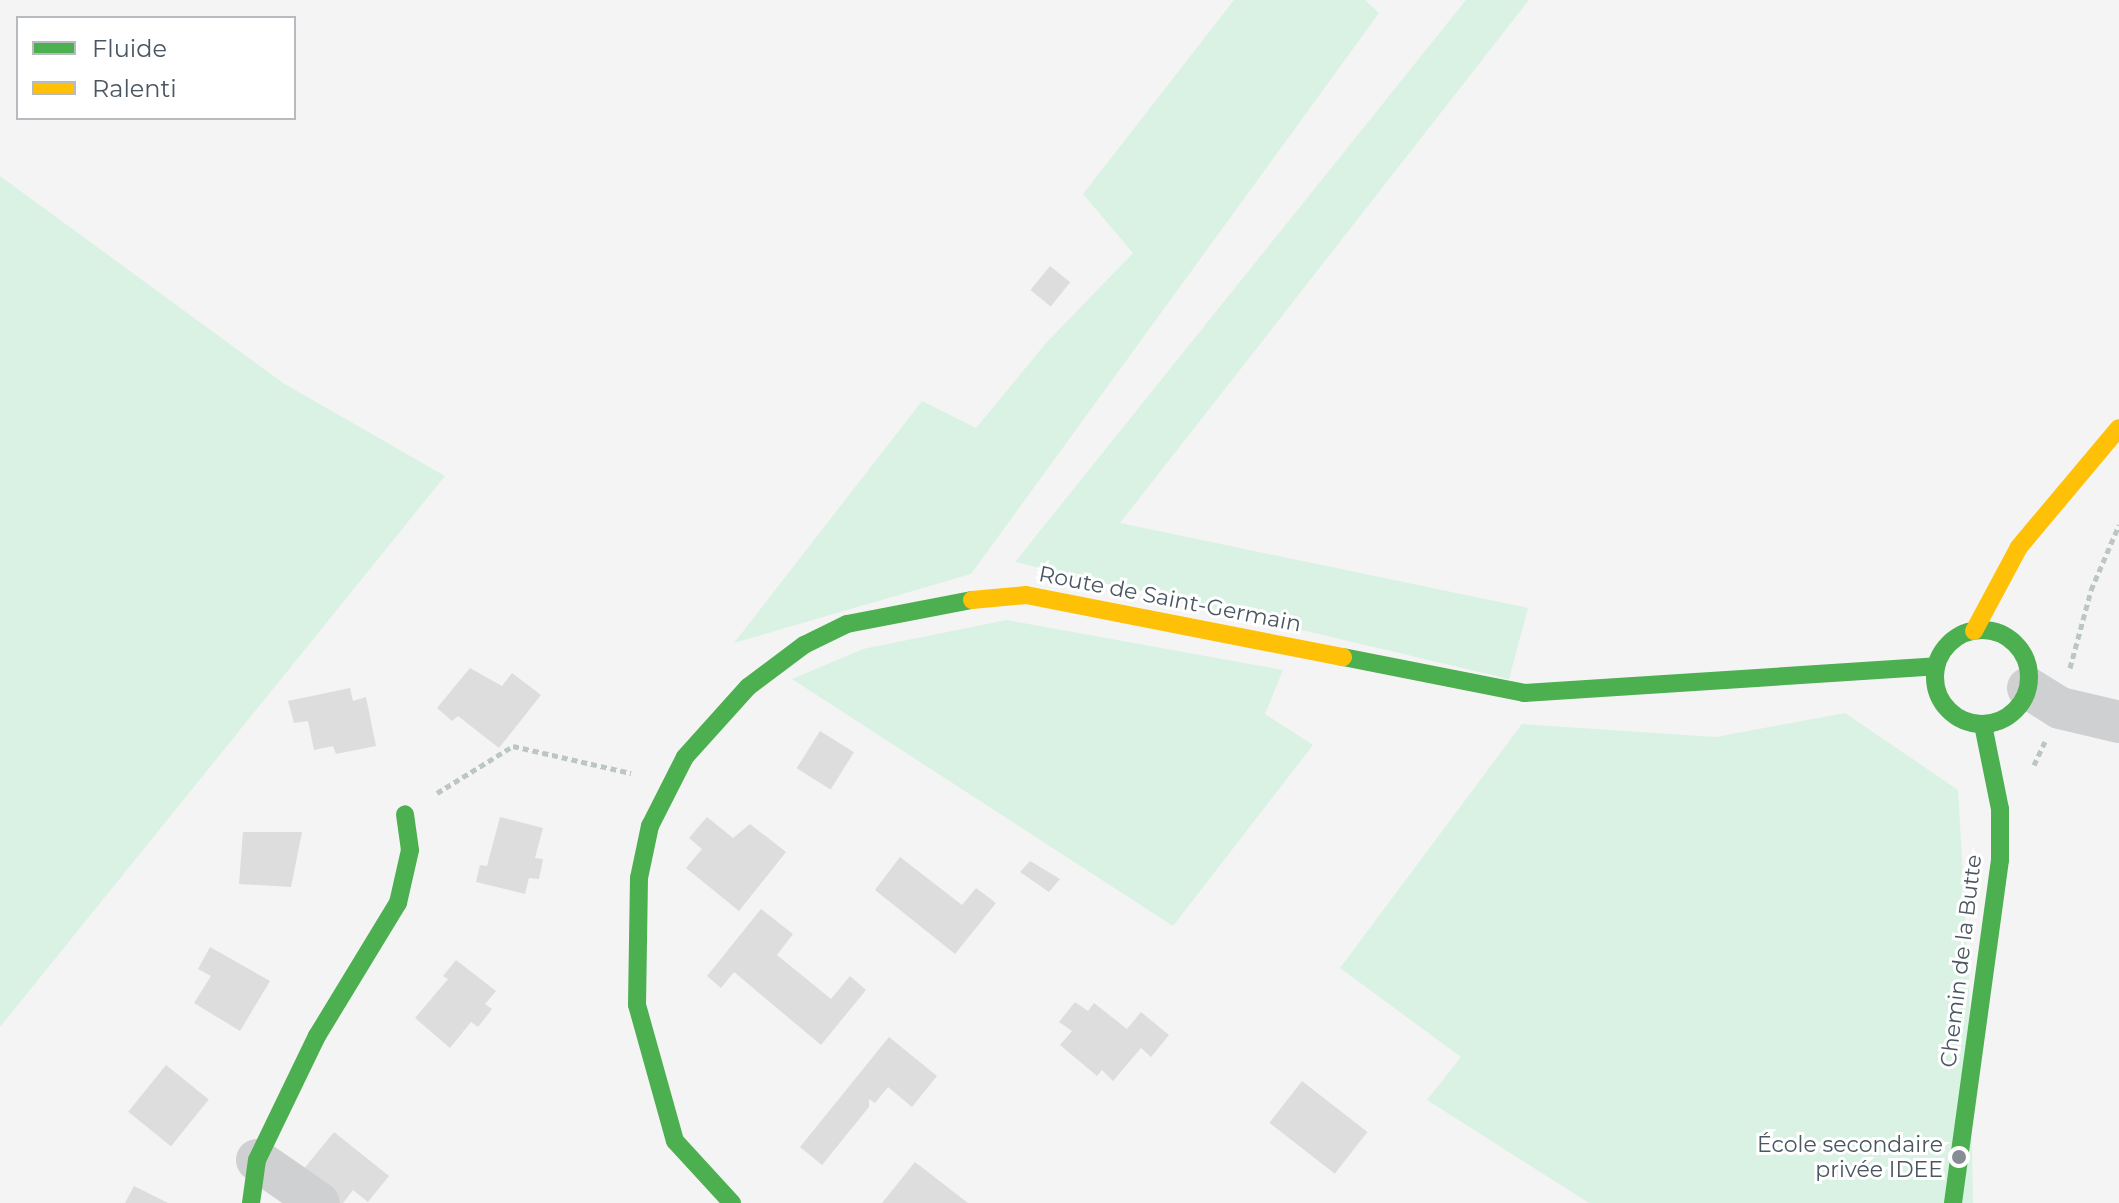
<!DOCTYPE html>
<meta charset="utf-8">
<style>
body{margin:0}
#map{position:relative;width:2119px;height:1203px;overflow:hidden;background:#f4f4f4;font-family:Montserrat,sans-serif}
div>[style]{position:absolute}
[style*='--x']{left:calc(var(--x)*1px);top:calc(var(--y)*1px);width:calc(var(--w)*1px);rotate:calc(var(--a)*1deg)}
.green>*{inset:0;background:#d9f2e3}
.building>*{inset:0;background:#ddddde;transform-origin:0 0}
.path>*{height:5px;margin-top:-2.5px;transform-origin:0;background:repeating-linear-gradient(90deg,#bcc7c4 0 6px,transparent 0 10px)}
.street>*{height:42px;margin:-21px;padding:0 21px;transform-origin:21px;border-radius:21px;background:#ced0d2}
.fast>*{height:18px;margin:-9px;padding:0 9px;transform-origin:9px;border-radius:9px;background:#4caf50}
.fast>.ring{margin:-9px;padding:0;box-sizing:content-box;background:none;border:18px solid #4caf50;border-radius:50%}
.slow>*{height:18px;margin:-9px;padding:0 9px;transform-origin:9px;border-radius:9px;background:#ffc107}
.dots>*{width:22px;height:22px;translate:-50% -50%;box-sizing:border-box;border:4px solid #fff;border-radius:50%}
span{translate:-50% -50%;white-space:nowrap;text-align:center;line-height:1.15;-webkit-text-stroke:6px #fff;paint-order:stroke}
.street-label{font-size:22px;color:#4a5661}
.poi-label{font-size:22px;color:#4a5661}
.right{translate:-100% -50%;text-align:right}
.legend{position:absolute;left:16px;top:16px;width:280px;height:104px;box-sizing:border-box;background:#fff;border:2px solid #b7bbc0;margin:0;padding:10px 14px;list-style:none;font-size:24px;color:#4a5661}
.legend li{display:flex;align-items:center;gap:16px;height:40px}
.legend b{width:40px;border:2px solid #b7bbc0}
</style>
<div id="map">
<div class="green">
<div style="clip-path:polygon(1234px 0,1365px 0,1379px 13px,971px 574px,734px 643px,922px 401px,976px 428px,1047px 342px,1133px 253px,1083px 194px)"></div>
<div style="clip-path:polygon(1466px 0,1529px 0,1120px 523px,1528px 608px,1509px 679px,1015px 562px)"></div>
<div style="clip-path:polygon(0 176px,283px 383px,445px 476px,0 1027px)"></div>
<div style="clip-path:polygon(1007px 620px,1283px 670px,1265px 714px,1313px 745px,1173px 926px,792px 679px,863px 649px)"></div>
<div style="clip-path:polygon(1845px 713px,1958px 790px,1969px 978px,1973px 1203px,1589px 1203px,1427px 1100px,1461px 1057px,1340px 968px,1522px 724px,1716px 737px)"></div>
</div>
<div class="building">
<div style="left:1050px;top:266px;width:26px;height:31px;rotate:39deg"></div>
<div style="clip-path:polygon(470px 668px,502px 686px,512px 673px,541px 695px,499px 748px,458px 716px,452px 721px,437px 708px)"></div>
<div style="clip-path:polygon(350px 688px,353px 701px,366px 697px,376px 746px,336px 754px,333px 746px,314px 750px,308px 721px,294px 723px,288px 701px)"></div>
<div style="left:820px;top:731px;width:40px;height:44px;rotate:32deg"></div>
<div style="clip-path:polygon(500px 817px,543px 828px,535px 858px,543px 859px,539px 879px,529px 878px,525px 894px,476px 882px,480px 865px,487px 866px)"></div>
<div style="clip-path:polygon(707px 817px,733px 838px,750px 824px,786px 852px,739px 911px,686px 868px,702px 849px,689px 838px)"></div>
<div style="clip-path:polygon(243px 832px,302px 832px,291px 887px,239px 884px)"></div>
<div style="clip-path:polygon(900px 857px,962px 905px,976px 888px,996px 903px,955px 954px,875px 890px)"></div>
<div style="clip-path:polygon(1030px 861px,1060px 879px,1049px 892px,1020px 872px)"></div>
<div style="clip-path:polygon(761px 909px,793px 934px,777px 955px,831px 999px,850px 976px,866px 990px,821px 1045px,734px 972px,721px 988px,707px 976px)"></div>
<div style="clip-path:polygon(210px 947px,270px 981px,240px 1031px,194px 1003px,211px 976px,198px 969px)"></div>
<div style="clip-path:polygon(456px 960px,496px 991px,485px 1004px,492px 1009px,478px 1027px,471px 1022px,450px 1048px,415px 1018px,448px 979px,443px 976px)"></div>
<div style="clip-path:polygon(1075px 1002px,1088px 1011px,1094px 1003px,1127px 1029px,1141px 1012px,1169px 1035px,1151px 1057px,1141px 1048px,1113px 1081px,1102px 1070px,1097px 1076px,1060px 1045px,1072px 1031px,1059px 1022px)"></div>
<div style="clip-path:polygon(889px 1037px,937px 1076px,912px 1107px,888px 1087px,875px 1103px,869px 1099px,869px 1107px,822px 1165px,800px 1147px)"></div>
<div style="left:166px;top:1065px;width:55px;height:60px;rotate:39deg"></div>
<div style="left:1302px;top:1081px;width:83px;height:53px;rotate:38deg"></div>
<div style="clip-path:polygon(334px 1132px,389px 1176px,368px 1202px,353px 1190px,343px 1203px,330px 1203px,298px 1176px)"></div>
<div style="clip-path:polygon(915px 1162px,968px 1203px,882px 1203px)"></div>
<div style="clip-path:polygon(134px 1186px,168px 1203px,125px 1203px)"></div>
</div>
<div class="path">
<div style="--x:2070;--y:668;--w:81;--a:-74.9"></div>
<div style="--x:2091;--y:590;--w:71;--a:-66.7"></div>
<div style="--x:2034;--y:765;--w:26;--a:-65"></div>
<div style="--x:437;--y:793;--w:89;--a:-31.7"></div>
<div style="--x:513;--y:746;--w:121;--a:12.9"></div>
</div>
<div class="street">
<div style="--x:2028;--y:688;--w:38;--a:32"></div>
<div style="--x:2060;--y:708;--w:61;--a:13.3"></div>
<div style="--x:257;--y:1160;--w:75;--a:34.7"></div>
</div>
<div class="fast">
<div class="ring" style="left:1935px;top:630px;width:76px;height:76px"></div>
<div style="--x:1343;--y:657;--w:185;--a:11.2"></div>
<div style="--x:1524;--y:693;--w:413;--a:-3.7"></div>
<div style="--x:251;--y:1203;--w:43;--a:-82.1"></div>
<div style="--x:257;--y:1160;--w:138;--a:-64.2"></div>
<div style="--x:317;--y:1036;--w:156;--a:-58.7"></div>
<div style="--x:398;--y:903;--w:54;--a:-77.2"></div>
<div style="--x:410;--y:850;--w:36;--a:-98"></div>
<div style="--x:732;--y:1203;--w:84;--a:-132.6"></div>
<div style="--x:675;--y:1141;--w:141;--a:-105.6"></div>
<div style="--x:637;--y:1005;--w:127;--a:-89.1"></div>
<div style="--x:639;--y:878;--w:53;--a:-78.1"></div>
<div style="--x:650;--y:826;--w:77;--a:-63.1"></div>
<div style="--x:685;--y:757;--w:94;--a:-48"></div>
<div style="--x:748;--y:687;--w:70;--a:-36.9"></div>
<div style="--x:804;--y:645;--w:48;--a:-26"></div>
<div style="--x:847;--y:624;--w:127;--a:-10.9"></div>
<div style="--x:1953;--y:1203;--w:346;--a:-82.2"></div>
<div style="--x:2000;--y:860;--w:51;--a:-90"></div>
<div style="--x:2000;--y:809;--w:86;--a:-101.4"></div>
</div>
<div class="slow">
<div style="--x:972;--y:600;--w:54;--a:-5.3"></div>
<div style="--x:1026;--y:595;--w:323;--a:11.1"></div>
<div style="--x:1974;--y:631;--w:95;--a:-61.8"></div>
<div style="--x:2019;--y:547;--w:155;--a:-50"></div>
</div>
<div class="dots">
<div style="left:1959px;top:1157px;background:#868d94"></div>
</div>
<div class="street-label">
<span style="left:1170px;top:599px;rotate:11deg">Route de Saint-Germain</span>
<span style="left:1961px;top:961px;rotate:-83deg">Chemin de la Butte</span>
</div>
<div class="poi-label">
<span class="right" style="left:1943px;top:1157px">École secondaire<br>privée IDEE</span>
</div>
<ul class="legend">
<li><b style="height:10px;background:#4caf50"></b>Fluide</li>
<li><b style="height:10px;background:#ffc107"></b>Ralenti</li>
</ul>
</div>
